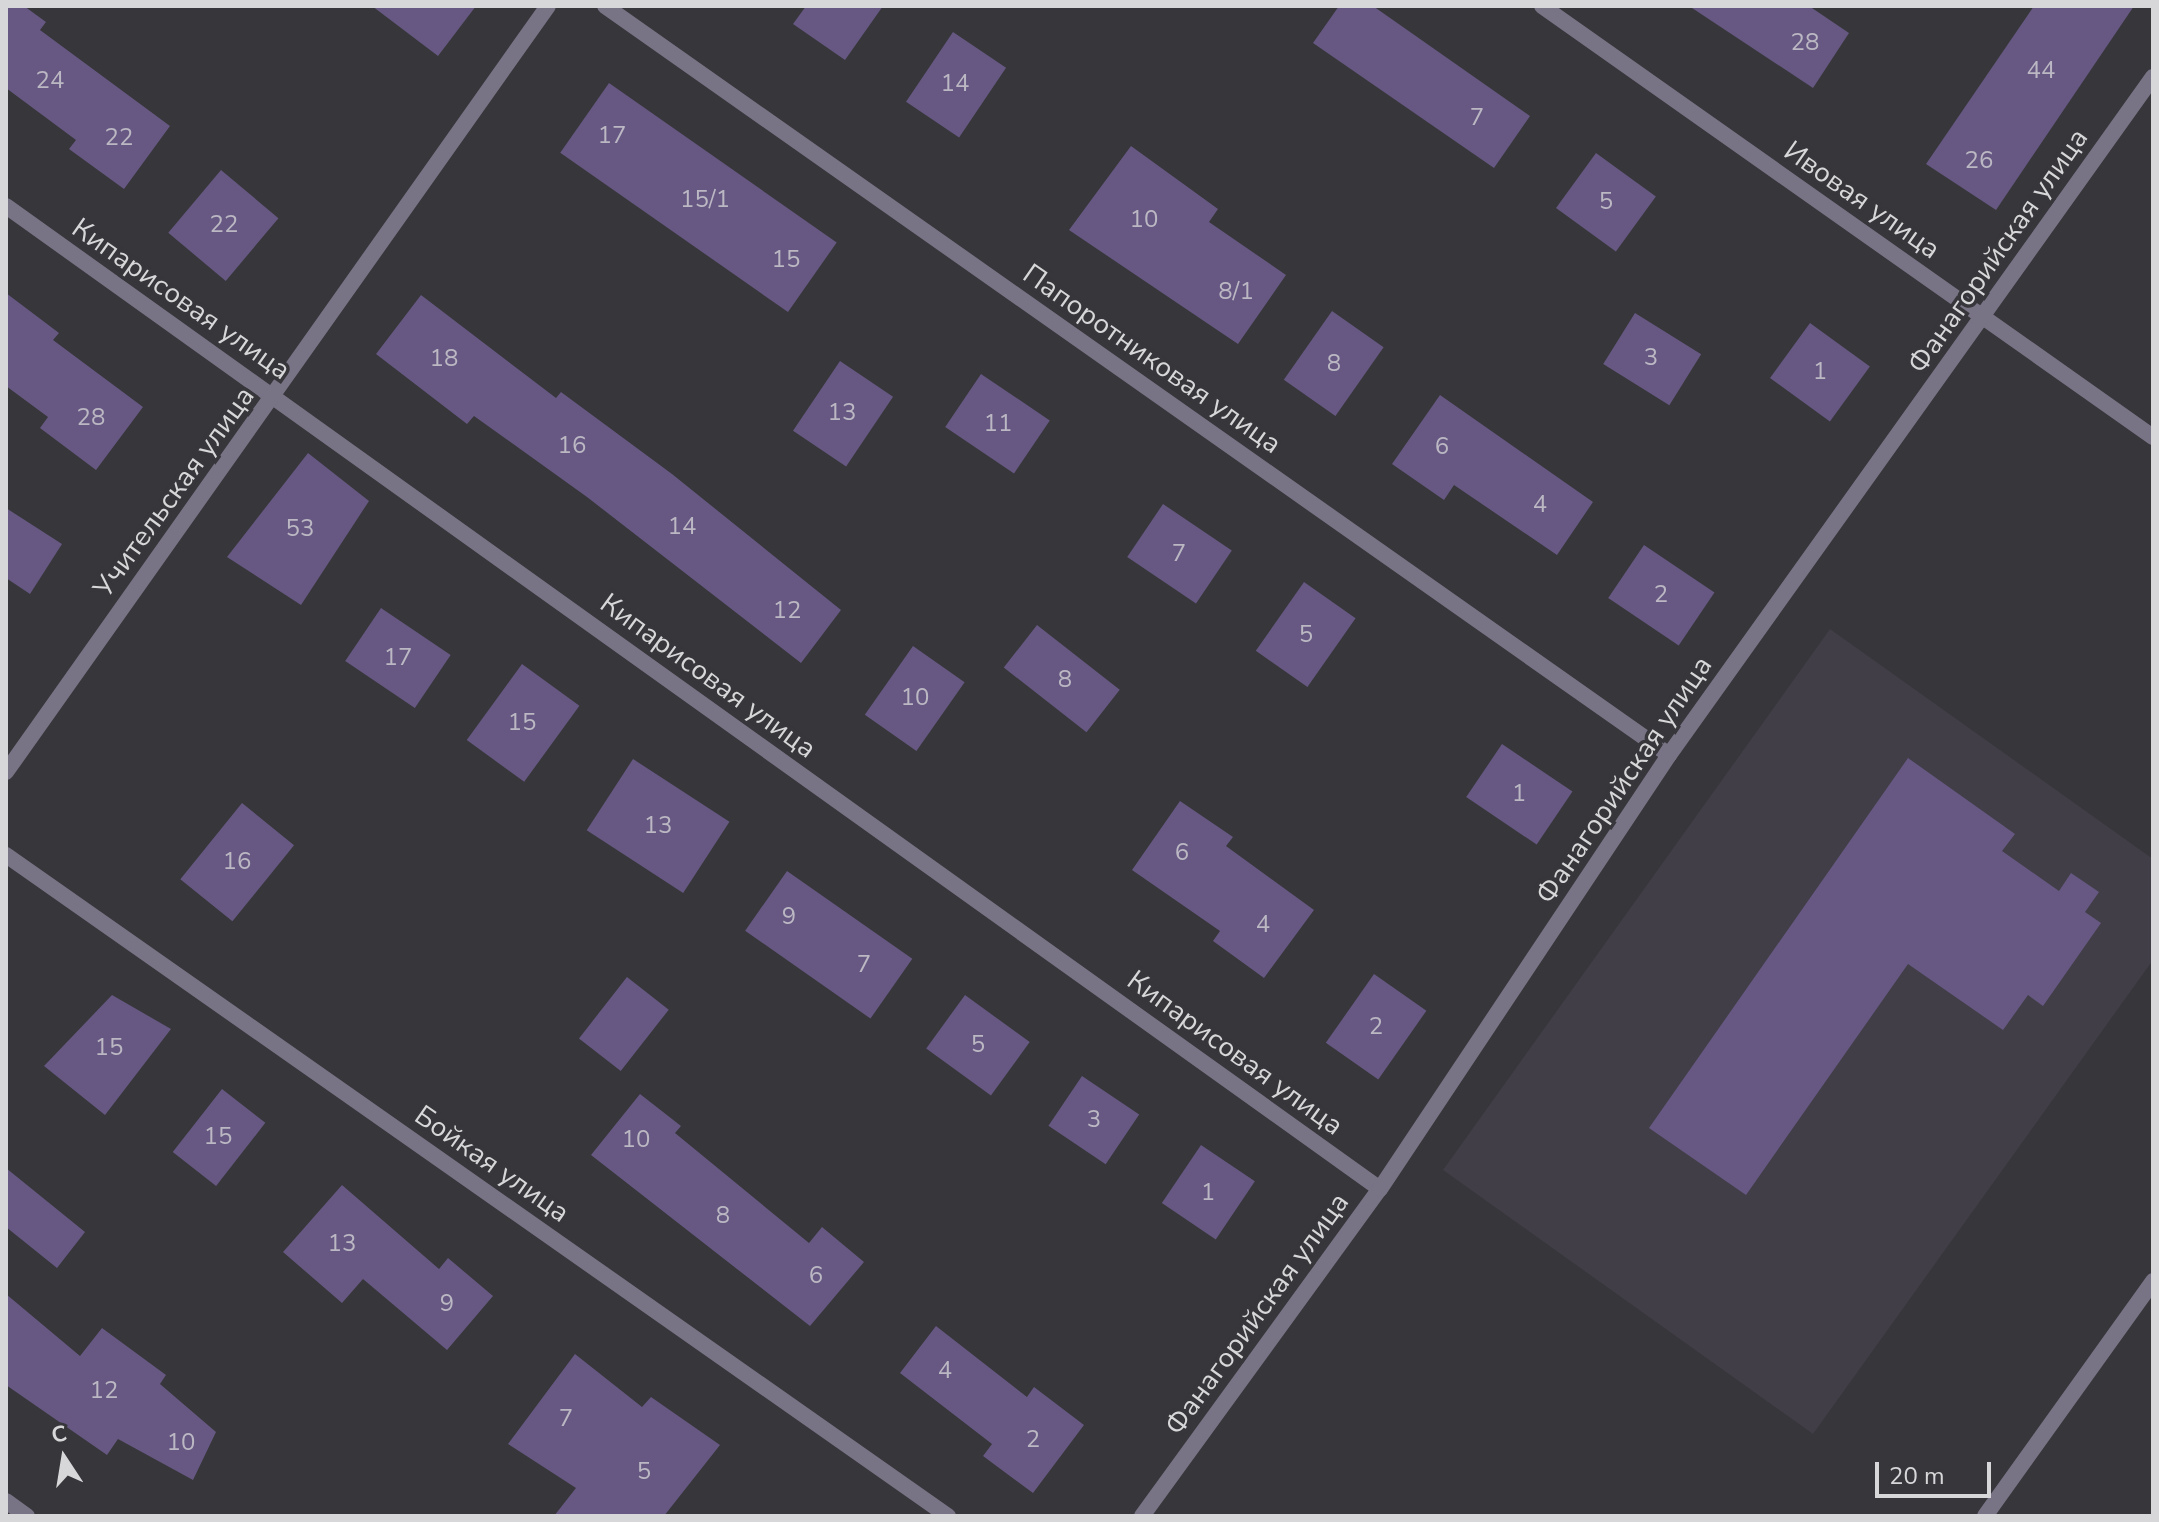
<!DOCTYPE html>
<meta charset="utf-8">
<style>
body{margin:0}
#map{position:relative;width:2159px;height:1522px;overflow:hidden;background:#37363a;font-family:"Nunito Sans",sans-serif}
div>[style]{position:absolute}
[style*='--x']{left:calc(var(--x)*1px);top:calc(var(--y)*1px);width:calc(var(--w)*1px);rotate:calc(var(--a)*1deg)}
.built>*{inset:0;background:#413e48}
.building>*{inset:0;background:#665882;transform-origin:0 0}
.minor>*{height:16px;margin:-8px;padding:0 8px;transform-origin:8px;border-radius:8px;background:#797386}
span{translate:-50% -50%;white-space:nowrap;text-align:center;line-height:1.15;-webkit-text-stroke:7px #37363a;paint-order:stroke}
.number-label{font-size:24px;color:#bbb7c3}
.number-label span{-webkit-text-stroke-width:0}
.street-label{font-size:28px;color:#d7d7d9}
.frame{position:absolute;inset:0;border:8px solid #d7d7d9;pointer-events:none}
.north{position:absolute;left:24px;top:1418px;width:80px;height:80px;-webkit-text-stroke:6px #37363a;paint-order:stroke;rotate:348deg;font-size:22px;font-weight:700;line-height:32px;text-align:center;color:#d7d7d9}
.north::after{content:'';display:block;margin:auto;width:28px;height:36px;background:#d7d7d9;clip-path:polygon(50% 0,100% 100%,50% 72%,0 100%)}
.scale{position:absolute;left:1875px;top:1462px;width:116px;height:36px;box-sizing:border-box;border:4px solid #d7d7d9;border-top:0;padding-left:10px;font-size:24px;line-height:28px;white-space:nowrap;color:#d7d7d9;-webkit-text-stroke:6px #37363a;paint-order:stroke}
</style>
<div id="map">
<div class="built">
<div style="clip-path:polygon(1830px 629px,2153px 859px,2153px 960px,1813px 1434px,1443px 1170px)"></div>
</div>
<div class="building">
<div style="clip-path:polygon(6px 6px,24px 6px,46px 22px,40px 30px,170px 126px,124px 189px,69px 149px,76px 140px,6px 88px)"></div>
<div style="clip-path:polygon(372px 6px,476px 6px,438px 56px)"></div>
<div style="clip-path:polygon(806px 6px,883px 6px,845px 60px,793px 24px)"></div>
<div style="clip-path:polygon(1339px 6px,1373px 6px,1530px 116px,1494px 168px,1313px 43px)"></div>
<div style="clip-path:polygon(1689px 6px,1809px 6px,1849px 33px,1813px 88px)"></div>
<div style="clip-path:polygon(2034px 6px,2134px 6px,1996px 210px,1926px 164px)"></div>
<div style="left:953px;top:32px;width:64px;height:84px;rotate:34deg"></div>
<div style="left:609px;top:83px;width:278px;height:85px;rotate:35deg"></div>
<div style="clip-path:polygon(1131px 146px,1218px 209px,1209px 222px,1286px 275px,1238px 344px,1069px 230px)"></div>
<div style="left:1596px;top:153px;width:74px;height:68px;rotate:36deg"></div>
<div style="left:221px;top:170px;width:75px;height:82px;rotate:40deg"></div>
<div style="clip-path:polygon(6px 293px,59px 333px,53px 340px,143px 407px,96px 470px,40px 428px,48px 417px,6px 386px)"></div>
<div style="clip-path:polygon(421px 295px,556px 398px,561px 392px,672px 474px,841px 610px,801px 663px,587px 497px,474px 416px,467px 424px,376px 354px)"></div>
<div style="left:1332px;top:311px;width:63px;height:84px;rotate:35deg"></div>
<div style="left:1635px;top:313px;width:78px;height:60px;rotate:32deg"></div>
<div style="left:1810px;top:323px;width:74px;height:68px;rotate:36deg"></div>
<div style="left:840px;top:361px;width:64px;height:84px;rotate:34deg"></div>
<div style="left:981px;top:374px;width:83px;height:64px;rotate:34deg"></div>
<div style="clip-path:polygon(1440px 395px,1593px 502px,1557px 555px,1454px 485px,1444px 500px,1392px 464px)"></div>
<div style="clip-path:polygon(308px 453px,369px 501px,301px 605px,227px 557px)"></div>
<div style="left:1163px;top:504px;width:83px;height:64px;rotate:34deg"></div>
<div style="clip-path:polygon(6px 508px,62px 544px,30px 594px,6px 578px)"></div>
<div style="left:1644px;top:545px;width:85px;height:64px;rotate:34deg"></div>
<div style="left:1304px;top:582px;width:63px;height:84px;rotate:35deg"></div>
<div style="left:381px;top:608px;width:84px;height:64px;rotate:34deg"></div>
<div style="left:1037px;top:625px;width:105px;height:54px;rotate:38deg"></div>
<div style="left:913px;top:646px;width:63px;height:84px;rotate:35deg"></div>
<div style="left:522px;top:664px;width:71px;height:94px;rotate:36deg"></div>
<div style="left:1502px;top:744px;width:85px;height:64px;rotate:34deg"></div>
<div style="clip-path:polygon(1908px 758px,2015px 834px,2002px 851px,2059px 891px,2071px 873px,2099px 892px,2085px 912px,2101px 923px,2043px 1006px,2028px 995px,2003px 1030px,1908px 964px,1746px 1195px,1649px 1128px)"></div>
<div style="left:633px;top:759px;width:115px;height:85px;rotate:33deg"></div>
<div style="clip-path:polygon(1180px 801px,1233px 837px,1226px 846px,1314px 910px,1264px 978px,1213px 941px,1220px 931px,1132px 870px)"></div>
<div style="left:242px;top:803px;width:67px;height:98px;rotate:39deg"></div>
<div style="left:787px;top:871px;width:153px;height:73px;rotate:35deg"></div>
<div style="left:1374px;top:974px;width:64px;height:84px;rotate:35deg"></div>
<div style="left:627px;top:977px;width:53px;height:78px;rotate:38deg"></div>
<div style="clip-path:polygon(112px 995px,171px 1029px,105px 1115px,44px 1066px)"></div>
<div style="left:965px;top:995px;width:80px;height:66px;rotate:36deg"></div>
<div style="left:1082px;top:1076px;width:69px;height:60px;rotate:34deg"></div>
<div style="left:222px;top:1089px;width:55px;height:80px;rotate:38deg"></div>
<div style="clip-path:polygon(640px 1094px,681px 1126px,675px 1133px,809px 1243px,822px 1227px,864px 1262px,810px 1326px,591px 1155px)"></div>
<div style="left:1201px;top:1145px;width:65px;height:70px;rotate:34deg"></div>
<div style="clip-path:polygon(6px 1168px,85px 1232px,57px 1268px,6px 1227px)"></div>
<div style="clip-path:polygon(342px 1185px,439px 1269px,448px 1258px,493px 1296px,447px 1350px,363px 1279px,342px 1303px,283px 1252px)"></div>
<div style="clip-path:polygon(6px 1294px,80px 1356px,102px 1328px,166px 1375px,160px 1384px,216px 1432px,193px 1480px,118px 1439px,107px 1455px,6px 1385px)"></div>
<div style="clip-path:polygon(936px 1326px,1027px 1397px,1034px 1387px,1084px 1425px,1033px 1493px,983px 1456px,992px 1444px,900px 1373px)"></div>
<div style="clip-path:polygon(575px 1354px,642px 1407px,651px 1397px,720px 1445px,664px 1516px,554px 1516px,576px 1488px,508px 1444px)"></div>
</div>
<div class="minor">
<div style="--x:605;--y:6;--w:1301;--a:35.14"></div>
<div style="--x:1542;--y:6;--w:748;--a:35.2"></div>
<div style="--x:6;--y:206;--w:1689;--a:35.58"></div>
<div style="--x:6;--y:772;--w:938;--a:-54.72"></div>
<div style="--x:6;--y:855;--w:1151;--a:35.06"></div>
<div style="--x:6;--y:1501;--w:26;--a:36"></div>
<div style="--x:1142;--y:1516;--w:404;--a:-54"></div>
<div style="--x:1380;--y:1189;--w:521;--a:-56.34"></div>
<div style="--x:1669;--y:755;--w:833;--a:-54.48"></div>
<div style="--x:1985;--y:1516;--w:289;--a:-54.4"></div>
</div>
<div class="number-label">
<span style="left:1805px;top:43px">28</span>
<span style="left:2041px;top:71px">44</span>
<span style="left:50px;top:81px">24</span>
<span style="left:955px;top:84px">14</span>
<span style="left:1477px;top:118px">7</span>
<span style="left:612px;top:136px">17</span>
<span style="left:119px;top:138px">22</span>
<span style="left:1979px;top:161px">26</span>
<span style="left:705px;top:200px">15/1</span>
<span style="left:1606px;top:202px">5</span>
<span style="left:1144px;top:220px">10</span>
<span style="left:224px;top:225px">22</span>
<span style="left:786px;top:260px">15</span>
<span style="left:1236px;top:292px">8/1</span>
<span style="left:1651px;top:358px">3</span>
<span style="left:444px;top:359px">18</span>
<span style="left:1334px;top:364px">8</span>
<span style="left:1820px;top:372px">1</span>
<span style="left:842px;top:413px">13</span>
<span style="left:91px;top:418px">28</span>
<span style="left:998px;top:424px">11</span>
<span style="left:572px;top:446px">16</span>
<span style="left:1442px;top:447px">6</span>
<span style="left:1540px;top:505px">4</span>
<span style="left:682px;top:527px">14</span>
<span style="left:300px;top:529px">53</span>
<span style="left:1179px;top:554px">7</span>
<span style="left:1661px;top:595px">2</span>
<span style="left:787px;top:611px">12</span>
<span style="left:1306px;top:635px">5</span>
<span style="left:398px;top:658px">17</span>
<span style="left:1065px;top:680px">8</span>
<span style="left:915px;top:698px">10</span>
<span style="left:522px;top:723px">15</span>
<span style="left:1519px;top:794px">1</span>
<span style="left:658px;top:826px">13</span>
<span style="left:1182px;top:853px">6</span>
<span style="left:237px;top:862px">16</span>
<span style="left:789px;top:917px">9</span>
<span style="left:1263px;top:925px">4</span>
<span style="left:864px;top:965px">7</span>
<span style="left:1376px;top:1027px">2</span>
<span style="left:978px;top:1045px">5</span>
<span style="left:109px;top:1048px">15</span>
<span style="left:1094px;top:1120px">3</span>
<span style="left:218px;top:1137px">15</span>
<span style="left:636px;top:1140px">10</span>
<span style="left:1208px;top:1193px">1</span>
<span style="left:723px;top:1216px">8</span>
<span style="left:342px;top:1244px">13</span>
<span style="left:816px;top:1276px">6</span>
<span style="left:447px;top:1304px">9</span>
<span style="left:945px;top:1371px">4</span>
<span style="left:104px;top:1391px">12</span>
<span style="left:566px;top:1419px">7</span>
<span style="left:1033px;top:1440px">2</span>
<span style="left:181px;top:1443px">10</span>
<span style="left:644px;top:1472px">5</span>
</div>
<div class="street-label">
<span style="left:1862px;top:200px;rotate:35deg">Ивовая улица</span>
<span style="left:1998px;top:251px;rotate:-55deg">Фанагорийская улица</span>
<span style="left:181px;top:299px;rotate:35deg">Кипарисовая улица</span>
<span style="left:1152px;top:359px;rotate:35deg">Папоротниковая улица</span>
<span style="left:174px;top:492px;rotate:-54deg">Учительская улица</span>
<span style="left:708px;top:676px;rotate:36deg">Кипарисовая улица</span>
<span style="left:1624px;top:780px;rotate:-56deg">Фанагорийская улица</span>
<span style="left:1235px;top:1053px;rotate:36deg">Кипарисовая улица</span>
<span style="left:492px;top:1164px;rotate:35deg">Бойкая улица</span>
<span style="left:1257px;top:1314px;rotate:-54deg">Фанагорийская улица</span>
</div>
<div class="frame"></div>
<div class="north">С</div>
<div class="scale">20 m</div>
</div>
